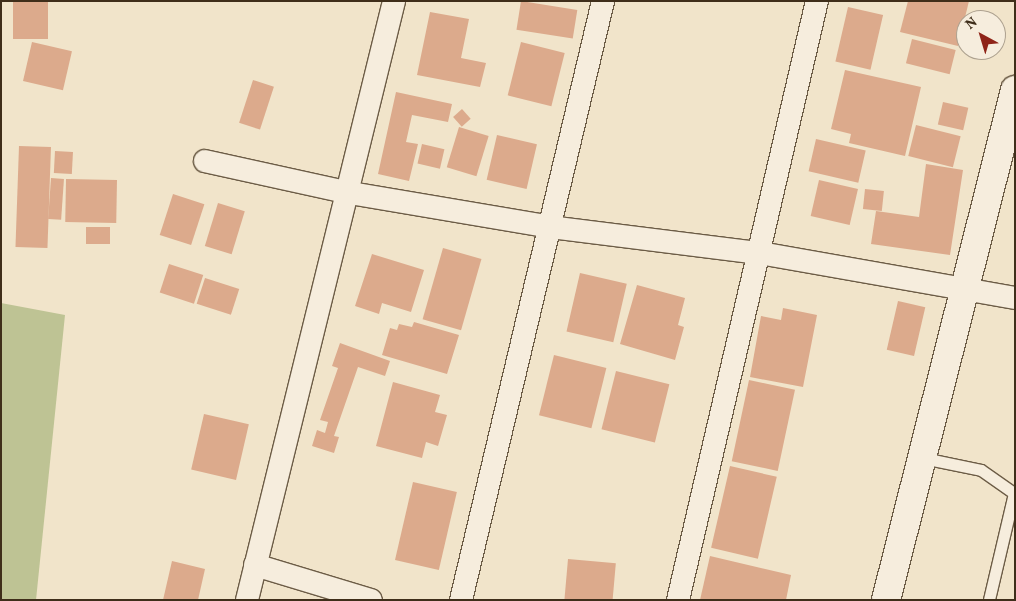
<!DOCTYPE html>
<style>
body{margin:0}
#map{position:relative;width:1016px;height:601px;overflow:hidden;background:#f1e4ca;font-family:Vollkorn,serif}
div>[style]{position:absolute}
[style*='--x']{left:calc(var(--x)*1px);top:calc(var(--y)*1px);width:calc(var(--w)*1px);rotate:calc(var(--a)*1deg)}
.green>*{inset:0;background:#bec394}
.building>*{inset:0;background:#dcaa8c;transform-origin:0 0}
.roads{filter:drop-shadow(1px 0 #6c5c46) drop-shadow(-1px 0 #6c5c46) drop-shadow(0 1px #6c5c46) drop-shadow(0 -1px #6c5c46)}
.lane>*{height:11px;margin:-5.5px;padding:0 5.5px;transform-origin:5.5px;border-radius:5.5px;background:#f6eddd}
.street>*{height:22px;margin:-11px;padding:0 11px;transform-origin:11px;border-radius:11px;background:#f6eddd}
.secondary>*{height:28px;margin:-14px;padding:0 14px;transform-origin:14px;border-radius:14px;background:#f6eddd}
span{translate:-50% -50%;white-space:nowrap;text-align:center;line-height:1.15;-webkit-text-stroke:5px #f6eddd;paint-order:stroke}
.frame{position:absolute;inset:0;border:2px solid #3f2e1a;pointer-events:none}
.north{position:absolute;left:956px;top:10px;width:50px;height:50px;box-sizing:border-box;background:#f6eddd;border:1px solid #ada18f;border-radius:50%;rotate:321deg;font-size:14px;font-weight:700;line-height:20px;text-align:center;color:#3f2e1a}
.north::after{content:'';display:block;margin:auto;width:18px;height:22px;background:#8f2418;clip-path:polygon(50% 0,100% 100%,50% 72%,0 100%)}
</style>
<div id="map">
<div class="green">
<div style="clip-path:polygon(1px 303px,65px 315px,36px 600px,1px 600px)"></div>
</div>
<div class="building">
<div style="left:13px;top:1px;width:35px;height:38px"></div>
<div style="left:521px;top:1px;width:57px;height:29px;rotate:9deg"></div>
<div style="clip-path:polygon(908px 1px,969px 1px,958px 46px,900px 32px)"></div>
<div style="left:848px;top:7px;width:36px;height:56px;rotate:13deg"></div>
<div style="clip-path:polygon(430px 12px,469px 19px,461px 58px,486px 63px,480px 87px,417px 75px)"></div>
<div style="left:912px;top:39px;width:45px;height:25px;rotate:14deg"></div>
<div style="left:32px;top:42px;width:41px;height:40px;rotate:13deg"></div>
<div style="left:521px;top:42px;width:45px;height:55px;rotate:14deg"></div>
<div style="clip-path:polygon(845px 70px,921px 87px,905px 156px,849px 143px,851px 134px,831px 129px)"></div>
<div style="left:253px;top:80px;width:22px;height:45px;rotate:18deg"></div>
<div style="clip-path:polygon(396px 92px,452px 104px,448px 122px,412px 115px,406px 142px,418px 144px,409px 181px,378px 174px)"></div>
<div style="left:943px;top:102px;width:26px;height:23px;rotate:13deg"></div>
<div style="left:462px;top:109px;width:13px;height:12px;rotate:48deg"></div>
<div style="left:916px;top:125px;width:46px;height:32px;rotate:14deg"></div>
<div style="left:459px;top:127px;width:31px;height:42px;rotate:17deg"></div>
<div style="left:497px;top:135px;width:41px;height:46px;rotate:13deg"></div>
<div style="left:816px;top:139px;width:51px;height:33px;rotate:13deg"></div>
<div style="left:422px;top:144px;width:23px;height:20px;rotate:13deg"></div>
<div style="left:19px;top:146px;width:32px;height:101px;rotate:2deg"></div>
<div style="left:55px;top:151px;width:18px;height:22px;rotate:3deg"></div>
<div style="clip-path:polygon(926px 164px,963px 170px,950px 255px,871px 244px,876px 211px,919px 217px)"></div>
<div style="left:51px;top:178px;width:13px;height:41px;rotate:4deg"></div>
<div style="left:66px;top:179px;width:51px;height:43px;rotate:1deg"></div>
<div style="left:819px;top:180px;width:40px;height:37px;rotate:13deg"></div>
<div style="left:865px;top:189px;width:19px;height:20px;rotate:6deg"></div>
<div style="left:173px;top:194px;width:33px;height:43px;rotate:18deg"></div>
<div style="left:218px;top:203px;width:28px;height:45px;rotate:17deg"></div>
<div style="left:86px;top:227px;width:24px;height:17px"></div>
<div style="left:443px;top:248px;width:40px;height:74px;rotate:16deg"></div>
<div style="clip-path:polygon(372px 254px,424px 270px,411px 312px,382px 303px,379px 314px,355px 306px)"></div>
<div style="left:169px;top:264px;width:36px;height:30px;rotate:18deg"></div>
<div style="left:580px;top:273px;width:48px;height:60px;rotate:13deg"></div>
<div style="left:205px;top:278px;width:36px;height:27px;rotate:18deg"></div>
<div style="clip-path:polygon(637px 285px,685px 298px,678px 325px,684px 327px,675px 360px,620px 344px)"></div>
<div style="left:898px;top:301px;width:28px;height:50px;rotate:13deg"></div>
<div style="clip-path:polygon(783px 308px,817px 315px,803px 387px,750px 377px,761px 316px,781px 320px)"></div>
<div style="clip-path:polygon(414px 322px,459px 335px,447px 374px,382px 355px,390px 328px,397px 330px,399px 324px,412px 327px)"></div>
<div style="clip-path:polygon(340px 343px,390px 361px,385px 376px,358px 367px,334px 436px,339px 437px,334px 453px,312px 446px,317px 430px,325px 433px,328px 422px,320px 420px,338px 368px,332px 366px)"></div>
<div style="left:554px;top:355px;width:54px;height:62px;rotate:14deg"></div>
<div style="left:616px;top:371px;width:55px;height:60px;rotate:14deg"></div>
<div style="left:749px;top:380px;width:47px;height:83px;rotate:12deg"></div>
<div style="clip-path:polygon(393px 382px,440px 395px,435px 412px,447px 415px,438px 446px,426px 442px,422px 458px,376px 446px)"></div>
<div style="left:204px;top:414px;width:46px;height:57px;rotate:13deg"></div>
<div style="left:730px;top:466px;width:48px;height:84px;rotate:13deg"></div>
<div style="left:413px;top:482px;width:45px;height:80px;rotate:13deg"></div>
<div style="clip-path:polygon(710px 556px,791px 575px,786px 600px,700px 600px)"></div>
<div style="left:568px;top:559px;width:48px;height:41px;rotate:5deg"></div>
<div style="clip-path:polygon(172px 561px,205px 569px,198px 600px,163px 600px)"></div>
</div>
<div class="roads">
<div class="lane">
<div style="--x:923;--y:458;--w:59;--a:11.7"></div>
<div style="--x:981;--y:470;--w:40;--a:34.9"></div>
<div style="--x:1014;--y:493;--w:110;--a:103.2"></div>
</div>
<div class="street">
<div style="--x:205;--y:161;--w:148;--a:12.4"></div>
<div style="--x:350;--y:193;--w:203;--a:9.6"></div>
<div style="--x:550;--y:227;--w:212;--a:7.1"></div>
<div style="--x:760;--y:253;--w:259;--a:10"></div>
<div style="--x:255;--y:565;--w:121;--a:16.8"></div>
<div style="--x:247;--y:600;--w:617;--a:-76.21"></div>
<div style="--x:461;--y:600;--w:616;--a:-76.66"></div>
<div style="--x:678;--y:600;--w:615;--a:-76.94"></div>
</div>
<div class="secondary">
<div style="--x:886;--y:600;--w:526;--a:-75.81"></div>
</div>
</div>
<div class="frame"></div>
<div class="north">N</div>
</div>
